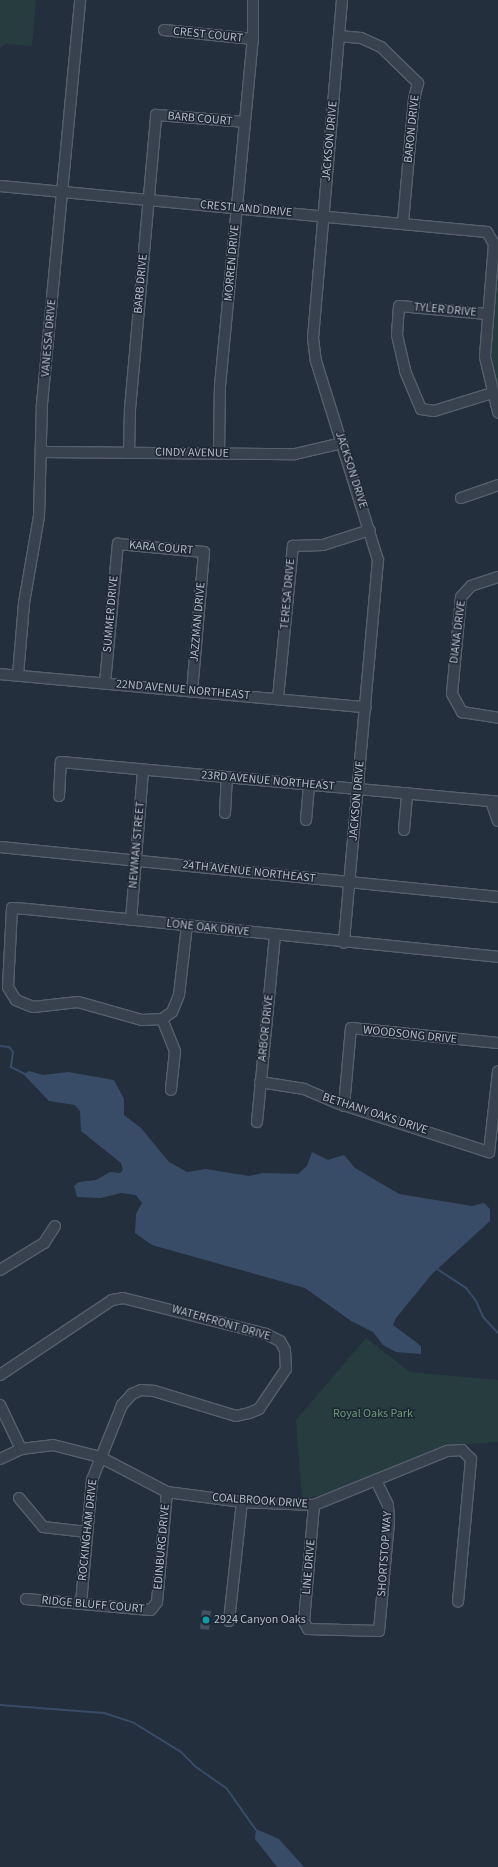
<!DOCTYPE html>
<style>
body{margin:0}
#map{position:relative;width:498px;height:1867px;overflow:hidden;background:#242f3e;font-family:"Source Sans 3",sans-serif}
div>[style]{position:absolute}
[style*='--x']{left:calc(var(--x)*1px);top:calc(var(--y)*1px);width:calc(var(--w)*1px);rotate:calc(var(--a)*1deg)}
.green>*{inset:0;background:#263c3f}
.water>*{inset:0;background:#394c67}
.stream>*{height:2px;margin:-1px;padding:0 1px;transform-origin:1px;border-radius:1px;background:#394c67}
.building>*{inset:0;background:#455162;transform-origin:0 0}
.roads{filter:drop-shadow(1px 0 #565f6c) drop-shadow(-1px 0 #565f6c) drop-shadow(0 1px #565f6c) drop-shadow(0 -1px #565f6c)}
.minor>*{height:10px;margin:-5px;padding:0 5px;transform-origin:5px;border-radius:5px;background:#38414e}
.dots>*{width:11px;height:11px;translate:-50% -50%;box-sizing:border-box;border:2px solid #1d2633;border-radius:50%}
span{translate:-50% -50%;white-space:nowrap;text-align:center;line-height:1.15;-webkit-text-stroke:3px #1d2633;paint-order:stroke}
.street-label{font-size:12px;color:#b4bcc9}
.park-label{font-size:12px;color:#6b9a76}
.poi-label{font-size:12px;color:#b4bcc9}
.left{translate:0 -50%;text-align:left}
</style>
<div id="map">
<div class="green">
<div style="clip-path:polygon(0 0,36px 0,32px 46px,6px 44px,0 48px)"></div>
<div style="clip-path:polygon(497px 271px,498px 271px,498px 394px,490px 357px)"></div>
<div style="clip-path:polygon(366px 1338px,410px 1372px,498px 1380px,498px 1442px,443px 1446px,336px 1492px,302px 1499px,296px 1420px)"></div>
</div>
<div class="water">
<div style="clip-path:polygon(29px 1071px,43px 1075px,68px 1072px,114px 1080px,124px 1099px,124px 1115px,141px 1128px,169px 1162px,187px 1172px,206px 1169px,249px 1176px,263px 1173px,298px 1174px,307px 1166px,312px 1152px,328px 1160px,344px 1155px,355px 1168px,399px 1194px,472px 1206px,484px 1203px,490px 1209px,490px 1221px,432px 1274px,396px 1318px,393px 1325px,421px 1346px,421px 1354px,396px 1352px,383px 1345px,373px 1332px,351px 1321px,305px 1288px,152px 1245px,135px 1233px,136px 1214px,142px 1203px,136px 1195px,121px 1193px,101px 1198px,77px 1197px,74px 1186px,79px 1182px,96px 1180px,110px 1172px,120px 1173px,123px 1170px,121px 1163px,81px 1131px,80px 1111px,75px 1105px,49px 1101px,26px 1077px,24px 1074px)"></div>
<div style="clip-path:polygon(256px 1829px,279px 1839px,304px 1867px,277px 1867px,255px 1839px)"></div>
</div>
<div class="stream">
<div style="--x:0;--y:1046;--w:9;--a:6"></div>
<div style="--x:9;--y:1047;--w:6;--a:51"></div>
<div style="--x:13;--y:1052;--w:15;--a:98"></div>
<div style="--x:11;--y:1067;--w:16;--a:27"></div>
<div style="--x:437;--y:1269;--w:35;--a:33"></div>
<div style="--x:466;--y:1288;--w:16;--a:52"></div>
<div style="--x:476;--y:1301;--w:17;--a:66"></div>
<div style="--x:483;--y:1317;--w:22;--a:47"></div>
<div style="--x:0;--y:1705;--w:104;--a:4.4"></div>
<div style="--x:104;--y:1713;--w:32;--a:18"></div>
<div style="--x:134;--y:1723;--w:55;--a:31.7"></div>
<div style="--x:181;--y:1752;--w:21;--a:45"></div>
<div style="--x:196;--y:1767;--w:38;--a:35"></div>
<div style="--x:227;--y:1789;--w:50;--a:54.7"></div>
</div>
<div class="building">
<div style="left:202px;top:1610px;width:9px;height:19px;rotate:6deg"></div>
</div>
<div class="roads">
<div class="minor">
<div style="--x:342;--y:0;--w:339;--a:94.9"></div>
<div style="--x:313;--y:338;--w:23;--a:83"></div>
<div style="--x:316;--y:361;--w:208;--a:72.7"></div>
<div style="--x:378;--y:560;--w:384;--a:95.1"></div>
<div style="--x:164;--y:30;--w:89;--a:5.8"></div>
<div style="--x:339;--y:36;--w:22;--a:5"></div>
<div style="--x:361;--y:38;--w:22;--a:24"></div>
<div style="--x:381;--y:47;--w:52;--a:44.2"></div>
<div style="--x:418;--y:83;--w:16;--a:104"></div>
<div style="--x:414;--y:99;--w:124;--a:95.1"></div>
<div style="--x:0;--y:186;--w:489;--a:5.4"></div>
<div style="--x:487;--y:232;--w:14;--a:60"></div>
<div style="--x:494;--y:244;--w:113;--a:94.6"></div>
<div style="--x:485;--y:357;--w:57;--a:76.7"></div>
<div style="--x:487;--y:314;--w:88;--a:-174.8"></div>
<div style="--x:399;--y:306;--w:29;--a:94"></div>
<div style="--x:397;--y:335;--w:37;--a:77"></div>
<div style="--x:405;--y:371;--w:41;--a:67.2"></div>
<div style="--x:421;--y:409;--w:13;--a:9"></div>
<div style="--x:434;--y:411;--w:61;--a:-17.2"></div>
<div style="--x:41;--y:452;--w:254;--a:0.5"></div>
<div style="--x:295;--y:454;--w:48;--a:-13.2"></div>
<div style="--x:129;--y:453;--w:44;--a:-88.7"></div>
<div style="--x:130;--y:409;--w:295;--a:-84.9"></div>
<div style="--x:156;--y:115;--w:89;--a:4.5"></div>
<div style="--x:219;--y:454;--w:68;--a:-89.2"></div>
<div style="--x:220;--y:386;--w:349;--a:-84.6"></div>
<div style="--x:253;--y:39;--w:39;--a:-90"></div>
<div style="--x:461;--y:498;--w:39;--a:-19"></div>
<div style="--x:498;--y:577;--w:28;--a:162"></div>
<div style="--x:471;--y:586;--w:15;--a:132"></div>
<div style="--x:461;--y:597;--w:97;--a:95.3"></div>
<div style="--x:452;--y:694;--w:21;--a:61"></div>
<div style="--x:462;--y:712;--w:36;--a:9"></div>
<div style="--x:0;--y:674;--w:367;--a:5.2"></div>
<div style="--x:18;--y:675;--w:72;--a:-85.2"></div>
<div style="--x:24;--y:603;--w:88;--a:-80.2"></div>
<div style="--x:39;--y:516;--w:112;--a:-88.5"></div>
<div style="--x:42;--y:404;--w:406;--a:-84.6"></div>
<div style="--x:105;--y:683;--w:140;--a:-84.7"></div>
<div style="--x:118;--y:544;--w:86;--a:5.3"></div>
<div style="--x:204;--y:552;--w:140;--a:94.9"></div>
<div style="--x:278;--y:698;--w:153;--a:-84.4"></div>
<div style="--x:293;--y:546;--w:30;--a:-2"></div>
<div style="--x:323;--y:545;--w:49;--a:-17.7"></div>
<div style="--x:59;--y:796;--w:34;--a:-87"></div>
<div style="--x:61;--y:762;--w:439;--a:5.2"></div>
<div style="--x:491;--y:801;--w:21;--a:71"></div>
<div style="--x:225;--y:813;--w:35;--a:-87"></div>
<div style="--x:306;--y:820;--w:35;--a:-85"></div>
<div style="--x:404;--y:830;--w:37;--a:-85"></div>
<div style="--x:0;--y:847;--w:501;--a:5.73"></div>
<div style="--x:131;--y:920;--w:150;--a:-85.4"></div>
<div style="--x:187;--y:925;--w:70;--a:96.5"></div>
<div style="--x:179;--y:995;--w:18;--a:112"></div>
<div style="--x:172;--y:1012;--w:12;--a:145"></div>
<div style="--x:162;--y:1019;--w:20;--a:177"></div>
<div style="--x:142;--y:1020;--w:66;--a:-164.3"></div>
<div style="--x:78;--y:1002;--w:45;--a:173.7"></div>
<div style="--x:33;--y:1007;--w:18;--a:-158"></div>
<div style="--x:16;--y:1000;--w:15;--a:-122"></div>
<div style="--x:8;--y:987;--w:79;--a:-87.1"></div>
<div style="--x:12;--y:908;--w:15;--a:4"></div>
<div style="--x:27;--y:909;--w:473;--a:5.8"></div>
<div style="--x:162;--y:1019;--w:35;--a:68"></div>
<div style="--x:175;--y:1051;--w:39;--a:96"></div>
<div style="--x:260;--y:1082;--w:45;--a:9"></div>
<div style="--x:304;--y:1089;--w:36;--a:23"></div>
<div style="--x:337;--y:1103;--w:160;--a:17.9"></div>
<div style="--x:489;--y:1152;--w:81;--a:-83.6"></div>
<div style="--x:344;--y:1106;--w:78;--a:-84.9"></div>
<div style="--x:351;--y:1028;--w:148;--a:5.8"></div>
<div style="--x:257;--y:1122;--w:188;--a:-84.5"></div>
<div style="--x:0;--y:1270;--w:52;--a:-31.5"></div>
<div style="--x:44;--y:1243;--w:20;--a:-57"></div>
<div style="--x:0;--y:1375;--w:135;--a:-33.8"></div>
<div style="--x:112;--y:1300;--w:11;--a:-10"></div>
<div style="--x:123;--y:1298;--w:147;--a:14.1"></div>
<div style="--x:266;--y:1334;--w:16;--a:27"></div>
<div style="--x:280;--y:1341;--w:10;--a:61"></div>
<div style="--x:285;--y:1350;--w:19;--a:87"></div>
<div style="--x:286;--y:1369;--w:48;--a:124"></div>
<div style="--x:259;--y:1409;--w:11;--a:158"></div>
<div style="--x:249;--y:1413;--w:13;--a:167"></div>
<div style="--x:236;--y:1416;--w:86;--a:-163"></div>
<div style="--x:154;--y:1391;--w:13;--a:-176"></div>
<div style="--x:141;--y:1390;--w:10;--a:156"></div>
<div style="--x:132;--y:1394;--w:15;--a:132"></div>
<div style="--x:122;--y:1405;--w:81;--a:111.8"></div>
<div style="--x:92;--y:1480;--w:124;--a:95.1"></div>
<div style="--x:0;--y:1405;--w:49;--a:64.5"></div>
<div style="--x:0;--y:1459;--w:23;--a:-25"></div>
<div style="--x:21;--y:1449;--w:32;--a:-7"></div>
<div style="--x:53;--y:1445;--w:49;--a:14.3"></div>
<div style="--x:100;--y:1457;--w:76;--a:27.6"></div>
<div style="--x:167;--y:1492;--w:76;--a:7.6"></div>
<div style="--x:242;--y:1502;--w:72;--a:2.4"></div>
<div style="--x:314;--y:1505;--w:144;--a:-22.1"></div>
<div style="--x:447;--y:1451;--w:15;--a:-4"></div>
<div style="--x:462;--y:1450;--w:13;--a:45"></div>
<div style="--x:471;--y:1459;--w:143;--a:95.2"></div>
<div style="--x:19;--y:1498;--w:38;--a:50"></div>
<div style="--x:43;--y:1527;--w:44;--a:6.5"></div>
<div style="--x:314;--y:1505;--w:117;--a:94.9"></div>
<div style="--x:304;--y:1622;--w:8;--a:60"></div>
<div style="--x:308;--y:1629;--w:71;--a:1.6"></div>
<div style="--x:379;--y:1631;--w:110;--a:-84.8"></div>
<div style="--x:389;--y:1521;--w:16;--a:-94"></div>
<div style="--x:388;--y:1505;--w:28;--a:-116"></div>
<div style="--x:26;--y:1599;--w:125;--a:5"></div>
<div style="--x:151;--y:1610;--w:10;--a:-53"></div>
<div style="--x:157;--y:1602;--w:110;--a:-84.8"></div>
<div style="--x:229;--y:1621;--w:120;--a:-83.8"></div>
</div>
</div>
<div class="dots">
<div style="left:206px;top:1620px;background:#0f9aa8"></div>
</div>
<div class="street-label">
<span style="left:208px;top:35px;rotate:6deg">CREST COURT</span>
<span style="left:200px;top:119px;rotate:5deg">BARB COURT</span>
<span style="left:412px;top:129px;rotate:-84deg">BARON DRIVE</span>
<span style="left:330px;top:141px;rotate:-85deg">JACKSON DRIVE</span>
<span style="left:246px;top:209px;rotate:5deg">CRESTLAND DRIVE</span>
<span style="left:232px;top:263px;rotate:-85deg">MORREN DRIVE</span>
<span style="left:141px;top:284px;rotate:-85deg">BARB DRIVE</span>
<span style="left:445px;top:310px;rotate:5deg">TYLER DRIVE</span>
<span style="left:49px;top:338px;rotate:-85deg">VANESSA DRIVE</span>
<span style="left:192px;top:453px;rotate:1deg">CINDY AVENUE</span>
<span style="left:351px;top:470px;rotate:72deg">JACKSON DRIVE</span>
<span style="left:161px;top:548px;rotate:5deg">KARA COURT</span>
<span style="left:288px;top:594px;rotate:-85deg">TERESA DRIVE</span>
<span style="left:111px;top:614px;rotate:-85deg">SUMMER DRIVE</span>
<span style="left:198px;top:622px;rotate:-85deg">JAZZMAN DRIVE</span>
<span style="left:458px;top:632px;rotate:-83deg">DIANA DRIVE</span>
<span style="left:183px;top:690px;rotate:5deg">22ND AVENUE NORTHEAST</span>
<span style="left:268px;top:781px;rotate:5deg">23RD AVENUE NORTHEAST</span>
<span style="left:357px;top:801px;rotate:-85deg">JACKSON DRIVE</span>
<span style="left:137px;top:845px;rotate:-85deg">NEWMAN STREET</span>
<span style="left:249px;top:872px;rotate:6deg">24TH AVENUE NORTHEAST</span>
<span style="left:208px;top:928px;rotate:6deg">LONE OAK DRIVE</span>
<span style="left:266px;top:1028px;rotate:-84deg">ARBOR DRIVE</span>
<span style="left:410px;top:1035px;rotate:6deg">WOODSONG DRIVE</span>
<span style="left:375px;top:1114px;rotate:18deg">BETHANY OAKS DRIVE</span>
<span style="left:221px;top:1323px;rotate:16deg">WATERFRONT DRIVE</span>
<span style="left:260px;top:1501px;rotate:4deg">COALBROOK DRIVE</span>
<span style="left:88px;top:1530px;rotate:-84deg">ROCKINGHAM DRIVE</span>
<span style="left:162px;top:1547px;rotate:-85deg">EDINBURG DRIVE</span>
<span style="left:385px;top:1554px;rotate:-86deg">SHORTSTOP WAY</span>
<span style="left:309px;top:1567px;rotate:-85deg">LINE DRIVE</span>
<span style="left:93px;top:1605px;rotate:5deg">RIDGE BLUFF COURT</span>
</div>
<div class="park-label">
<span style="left:373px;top:1414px">Royal Oaks Park</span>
</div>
<div class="poi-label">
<span class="left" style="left:214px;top:1620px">2924 Canyon Oaks</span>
</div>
</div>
